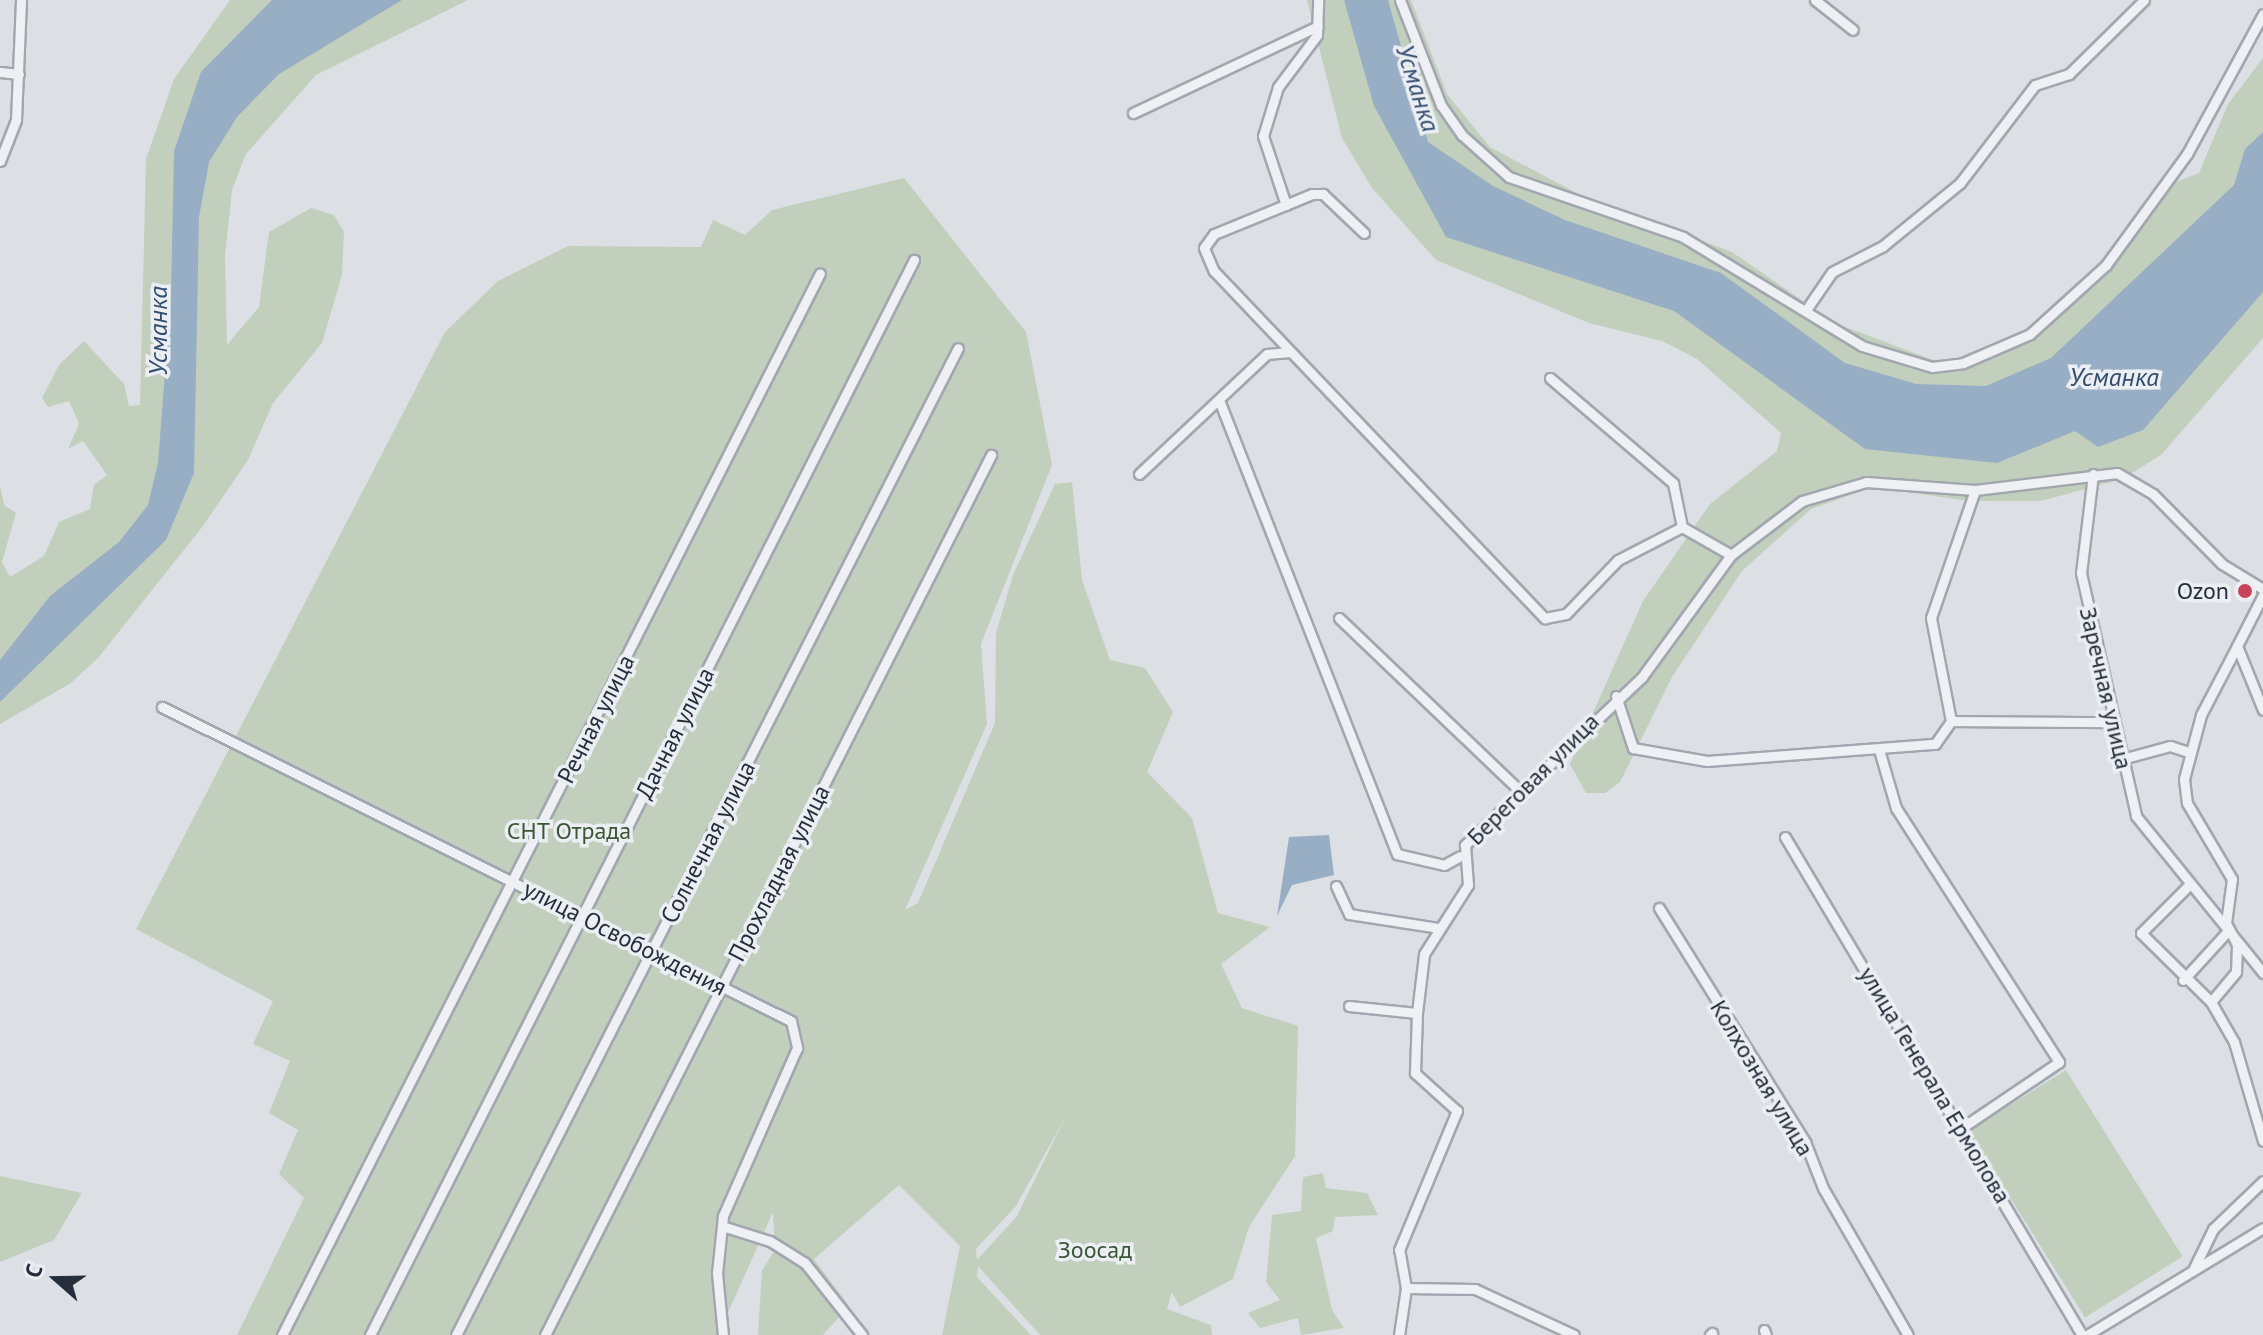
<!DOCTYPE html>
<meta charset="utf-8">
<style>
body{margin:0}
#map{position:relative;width:2263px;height:1335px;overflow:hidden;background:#dce0e5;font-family:"PT Sans",sans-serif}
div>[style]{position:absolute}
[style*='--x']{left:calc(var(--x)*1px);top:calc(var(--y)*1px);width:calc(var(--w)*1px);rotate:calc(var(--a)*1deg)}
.green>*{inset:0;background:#c2cfbd;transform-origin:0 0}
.water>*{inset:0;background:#97aec5}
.roads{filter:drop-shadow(2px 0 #a2a7af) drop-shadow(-2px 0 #a2a7af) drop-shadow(0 2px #a2a7af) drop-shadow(0 -2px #a2a7af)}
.minor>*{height:9px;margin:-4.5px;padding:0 4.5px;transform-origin:4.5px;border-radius:4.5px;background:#eef0f4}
.dots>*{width:22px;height:22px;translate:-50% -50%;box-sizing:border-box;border:4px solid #ebeef3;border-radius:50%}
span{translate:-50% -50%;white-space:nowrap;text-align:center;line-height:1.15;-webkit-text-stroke:7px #ebeef3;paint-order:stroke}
.poi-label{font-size:24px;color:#262e3b}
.right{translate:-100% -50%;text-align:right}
.street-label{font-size:24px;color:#262e3b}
.park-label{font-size:24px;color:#3b5634}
.water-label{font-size:26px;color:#324d6d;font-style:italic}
.north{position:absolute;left:16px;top:1239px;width:80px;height:80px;-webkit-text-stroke:6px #ebeef3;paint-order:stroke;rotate:290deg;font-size:22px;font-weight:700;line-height:32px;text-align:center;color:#262e3b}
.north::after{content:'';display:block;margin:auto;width:28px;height:36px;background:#262e3b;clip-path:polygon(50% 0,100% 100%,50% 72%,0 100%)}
</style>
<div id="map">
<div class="green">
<div style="clip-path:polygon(230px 0,468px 0,316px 75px,246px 154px,232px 190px,225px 256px,227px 345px,259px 307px,269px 232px,311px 208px,334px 215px,344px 232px,342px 275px,322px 343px,273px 403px,248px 460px,203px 526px,98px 658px,71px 683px,0 724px,0 485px,4px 505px,16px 513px,2px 562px,10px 577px,44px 556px,59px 522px,90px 509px,94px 485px,107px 475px,83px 441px,68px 449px,79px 424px,69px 401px,48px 407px,42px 398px,59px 365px,84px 341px,124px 384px,129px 406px,140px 405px,146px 159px,174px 79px)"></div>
<div style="clip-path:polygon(1307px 0,1411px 0,1447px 94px,1490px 147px,1582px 196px,1732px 252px,1835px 323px,1933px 360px,1981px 356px,2070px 306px,2119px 255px,2168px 185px,2199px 173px,2228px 104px,2263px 58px,2263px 338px,2161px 455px,2122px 479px,2041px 501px,1969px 501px,1872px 487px,1811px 509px,1742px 571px,1672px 677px,1620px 782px,1605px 793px,1586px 793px,1570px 764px,1643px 601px,1710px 504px,1777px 451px,1781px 433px,1697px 359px,1662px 341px,1589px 323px,1436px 260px,1372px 188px,1342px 138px)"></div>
<div style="clip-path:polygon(evenodd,904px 178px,1026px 332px,1052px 465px,981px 644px,987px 724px,905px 910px,918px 903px,995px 723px,996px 633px,1013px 575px,1055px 484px,1072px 482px,1082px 580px,1110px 660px,1145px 668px,1173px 712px,1147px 772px,1192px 818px,1218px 913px,1270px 927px,1221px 964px,1242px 1008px,1298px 1026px,1295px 1156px,1249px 1227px,1233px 1279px,1180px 1307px,1172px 1292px,1167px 1309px,1211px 1325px,1212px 1335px,1040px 1335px,978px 1266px,977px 1277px,1031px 1335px,942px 1335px,960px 1246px,899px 1185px,814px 1259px,849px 1306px,823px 1335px,758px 1335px,762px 1270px,775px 1250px,773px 1212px,718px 1335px,237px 1335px,304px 1198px,279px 1174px,298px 1130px,269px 1113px,290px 1061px,253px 1044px,273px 1001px,136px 929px,445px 332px,498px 281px,568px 246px,701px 247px,713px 220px,745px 235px,772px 210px,904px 178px,1066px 1116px,1017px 1216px,977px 1260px,976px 1249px,1016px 1206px,1066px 1116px)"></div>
<div style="left:2066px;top:1070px;width:220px;height:115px;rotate:58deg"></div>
<div style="clip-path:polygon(1323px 1173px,1326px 1188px,1367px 1193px,1378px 1215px,1335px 1217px,1333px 1231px,1316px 1238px,1332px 1310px,1344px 1328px,1301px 1335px,1298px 1318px,1260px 1328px,1248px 1313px,1280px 1300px,1266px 1282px,1272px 1215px,1301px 1211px,1303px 1177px)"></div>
<div style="clip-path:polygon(0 1176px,82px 1193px,54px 1240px,0 1262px)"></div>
</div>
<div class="water">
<div style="clip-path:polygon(272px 0,402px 0,279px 74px,237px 117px,209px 162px,199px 217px,194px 473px,166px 540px,0 702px,0 660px,50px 596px,119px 542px,148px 505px,158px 463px,171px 295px,174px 151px,201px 72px)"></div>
<div style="clip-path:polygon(1344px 0,1388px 0,1428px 142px,1493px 186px,1565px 220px,1721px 273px,1845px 363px,1916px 384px,1986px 386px,2051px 358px,2234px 185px,2245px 149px,2263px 132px,2263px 292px,2143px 430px,2098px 447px,2075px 431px,1997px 463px,1865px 449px,1674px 311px,1446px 237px,1374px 106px)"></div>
<div style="clip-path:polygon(1329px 835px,1334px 875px,1292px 885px,1277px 916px,1289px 837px)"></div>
</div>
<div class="roads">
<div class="minor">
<div style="--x:1400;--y:0;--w:113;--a:68.7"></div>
<div style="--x:1441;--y:105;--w:37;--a:55"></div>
<div style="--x:1462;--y:135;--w:63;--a:41.8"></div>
<div style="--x:1509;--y:177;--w:184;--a:19"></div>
<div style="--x:1683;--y:237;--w:210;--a:31.3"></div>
<div style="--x:1862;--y:346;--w:73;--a:16.7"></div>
<div style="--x:1932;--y:367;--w:31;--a:-7"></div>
<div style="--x:1963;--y:363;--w:73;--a:-23.4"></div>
<div style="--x:2030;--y:334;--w:103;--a:-42.2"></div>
<div style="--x:2106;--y:265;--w:137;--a:-53.9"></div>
<div style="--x:2187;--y:154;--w:159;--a:-61.5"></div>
<div style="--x:1815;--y:0;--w:48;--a:38.3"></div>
<div style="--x:0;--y:72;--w:19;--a:6"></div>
<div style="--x:1133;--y:113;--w:204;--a:-25.2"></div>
<div style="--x:0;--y:161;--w:44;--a:-68.7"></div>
<div style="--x:16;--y:120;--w:120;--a:-87.6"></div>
<div style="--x:1286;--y:205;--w:73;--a:-108.4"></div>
<div style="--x:1263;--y:136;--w:51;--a:-73"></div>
<div style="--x:1278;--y:87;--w:65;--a:-53.1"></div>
<div style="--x:1317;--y:35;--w:35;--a:-88"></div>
<div style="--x:1364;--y:233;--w:57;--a:-136.4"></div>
<div style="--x:1323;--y:194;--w:11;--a:180"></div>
<div style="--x:1312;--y:194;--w:106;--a:157.8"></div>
<div style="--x:1214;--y:234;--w:17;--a:126"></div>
<div style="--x:1204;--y:248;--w:25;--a:67"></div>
<div style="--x:1214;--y:271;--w:480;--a:46.4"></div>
<div style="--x:1545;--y:618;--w:21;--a:-11"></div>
<div style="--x:1566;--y:614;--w:75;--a:-46.1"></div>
<div style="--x:1618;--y:560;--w:72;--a:-27.3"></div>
<div style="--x:1808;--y:307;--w:42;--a:-55.6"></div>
<div style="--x:1832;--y:272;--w:57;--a:-27"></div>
<div style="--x:1883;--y:246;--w:99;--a:-39.3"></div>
<div style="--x:1960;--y:183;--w:123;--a:-52.6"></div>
<div style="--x:2035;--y:85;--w:36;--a:-18"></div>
<div style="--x:2069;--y:74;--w:105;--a:-44.6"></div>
<div style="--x:1550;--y:378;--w:162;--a:40.5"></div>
<div style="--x:1673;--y:483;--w:45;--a:78.4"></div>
<div style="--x:1682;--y:527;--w:56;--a:29.7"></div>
<div style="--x:1219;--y:400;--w:488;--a:68.6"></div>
<div style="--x:1397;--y:854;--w:48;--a:13.2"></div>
<div style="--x:1444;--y:865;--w:18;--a:-29"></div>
<div style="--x:1139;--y:474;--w:175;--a:-43.2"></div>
<div style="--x:1267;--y:354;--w:23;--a:-5"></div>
<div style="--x:2093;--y:474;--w:100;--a:96.9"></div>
<div style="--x:2081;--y:573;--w:249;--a:77.2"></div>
<div style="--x:2136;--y:816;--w:202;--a:51"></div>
<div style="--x:1975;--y:490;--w:135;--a:109"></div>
<div style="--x:1931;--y:618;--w:105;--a:79"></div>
<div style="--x:1951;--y:721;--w:162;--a:0.4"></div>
<div style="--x:2263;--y:595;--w:57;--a:117"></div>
<div style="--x:2237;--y:646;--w:69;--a:67.9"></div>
<div style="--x:1339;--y:618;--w:249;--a:43.7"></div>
<div style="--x:2237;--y:646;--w:78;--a:117.6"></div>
<div style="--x:2201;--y:715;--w:66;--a:104.9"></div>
<div style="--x:2184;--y:779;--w:24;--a:83"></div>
<div style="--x:2187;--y:803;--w:88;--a:59.4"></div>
<div style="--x:2232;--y:879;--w:44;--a:97.8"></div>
<div style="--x:2226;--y:923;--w:25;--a:63"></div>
<div style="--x:2237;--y:945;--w:27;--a:92"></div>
<div style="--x:2236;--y:972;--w:39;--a:130"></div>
<div style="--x:2211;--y:1002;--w:46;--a:60.1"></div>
<div style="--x:2234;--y:1042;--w:103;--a:73.7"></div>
<div style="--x:1616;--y:696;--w:55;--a:71.9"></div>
<div style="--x:1633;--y:748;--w:75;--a:10"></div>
<div style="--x:1707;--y:761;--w:229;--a:-4.3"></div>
<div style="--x:1935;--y:744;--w:28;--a:-55"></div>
<div style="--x:162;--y:707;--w:703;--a:26.53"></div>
<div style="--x:791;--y:1021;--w:28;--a:77"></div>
<div style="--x:797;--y:1048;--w:184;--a:113.8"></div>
<div style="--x:723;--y:1216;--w:57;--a:96"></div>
<div style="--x:717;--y:1273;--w:62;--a:84.5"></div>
<div style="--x:1880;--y:753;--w:57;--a:73.8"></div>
<div style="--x:1896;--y:808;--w:302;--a:57.3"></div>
<div style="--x:2059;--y:1062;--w:120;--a:145.9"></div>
<div style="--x:2122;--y:759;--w:50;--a:-15.2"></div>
<div style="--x:2170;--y:746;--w:19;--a:18"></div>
<div style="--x:1785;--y:837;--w:580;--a:59.19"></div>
<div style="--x:2189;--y:885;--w:68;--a:135"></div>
<div style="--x:2141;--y:933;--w:98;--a:44.6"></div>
<div style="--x:1336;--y:886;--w:31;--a:65"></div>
<div style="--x:1349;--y:914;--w:90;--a:8.9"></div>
<div style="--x:1659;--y:908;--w:276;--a:58"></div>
<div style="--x:1805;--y:1142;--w:49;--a:68.6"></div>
<div style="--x:1823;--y:1188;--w:170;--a:60"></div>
<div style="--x:2183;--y:980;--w:64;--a:-47.5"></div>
<div style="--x:1349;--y:1006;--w:68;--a:5.9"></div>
<div style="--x:1417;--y:1013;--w:59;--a:-83.2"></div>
<div style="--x:1424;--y:954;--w:82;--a:-57.5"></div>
<div style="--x:1468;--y:885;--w:40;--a:-94.3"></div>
<div style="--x:1465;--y:845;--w:244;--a:-43.5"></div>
<div style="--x:1642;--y:677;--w:151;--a:-53.9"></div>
<div style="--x:1731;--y:555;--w:89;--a:-37.3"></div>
<div style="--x:1802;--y:501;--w:67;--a:-16.5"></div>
<div style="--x:1866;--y:482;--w:109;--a:4.2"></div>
<div style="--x:1975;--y:490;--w:143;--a:-6.8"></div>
<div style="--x:2117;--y:473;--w:42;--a:30.3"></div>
<div style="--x:2153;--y:494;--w:98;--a:45.4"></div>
<div style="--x:2222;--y:564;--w:48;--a:31.4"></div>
<div style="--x:722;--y:1226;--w:50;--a:17.4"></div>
<div style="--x:770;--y:1241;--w:41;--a:32.2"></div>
<div style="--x:805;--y:1263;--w:92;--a:51.6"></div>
<div style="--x:2193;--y:1270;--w:46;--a:-64"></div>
<div style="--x:2213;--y:1229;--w:69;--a:-43.8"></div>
<div style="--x:1406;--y:1288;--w:69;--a:0.8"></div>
<div style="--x:1475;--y:1289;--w:109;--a:24.9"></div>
<div style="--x:1764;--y:1330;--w:5;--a:68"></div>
<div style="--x:282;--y:1335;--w:1190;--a:-63.13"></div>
<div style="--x:370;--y:1335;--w:1205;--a:-63.16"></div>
<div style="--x:456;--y:1335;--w:1107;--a:-63.04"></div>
<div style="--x:545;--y:1335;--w:987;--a:-63.12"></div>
<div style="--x:1399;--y:1335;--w:48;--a:-81.5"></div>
<div style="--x:1406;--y:1288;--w:39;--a:-100"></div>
<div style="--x:1399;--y:1250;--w:151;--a:-67.4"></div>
<div style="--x:1457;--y:1111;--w:57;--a:-137.9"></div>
<div style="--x:1415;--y:1073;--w:60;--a:-88.1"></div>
<div style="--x:1710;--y:1335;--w:3;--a:-45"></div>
<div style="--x:2087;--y:1335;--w:206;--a:-31.3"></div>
</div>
</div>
<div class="dots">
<div style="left:2245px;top:591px;background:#c84458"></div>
</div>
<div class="poi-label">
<span class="right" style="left:2229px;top:591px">Ozon</span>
</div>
<div class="street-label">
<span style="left:2106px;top:688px;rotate:77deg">Заречная улица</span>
<span style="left:596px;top:719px;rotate:-63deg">Речная улица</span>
<span style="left:675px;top:733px;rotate:-63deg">Дачная улица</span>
<span style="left:1533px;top:779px;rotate:-45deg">Береговая улица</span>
<span style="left:708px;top:842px;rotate:-63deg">Солнечная улица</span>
<span style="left:779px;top:873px;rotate:-63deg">Прохладная улица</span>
<span style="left:625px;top:938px;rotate:27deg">улица Освобождения</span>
<span style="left:1762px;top:1078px;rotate:59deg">Колхозная улица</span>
<span style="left:1935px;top:1085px;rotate:59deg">улица Генерала Ермолова</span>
</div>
<div class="park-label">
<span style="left:569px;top:831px">СНТ Отрада</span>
<span style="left:1095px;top:1250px">Зоосад</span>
</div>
<div class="water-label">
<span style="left:1418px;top:88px;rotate:72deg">Усманка</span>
<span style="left:158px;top:331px;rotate:-90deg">Усманка</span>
<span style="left:2114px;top:377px">Усманка</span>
</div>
<div class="north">С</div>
</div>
